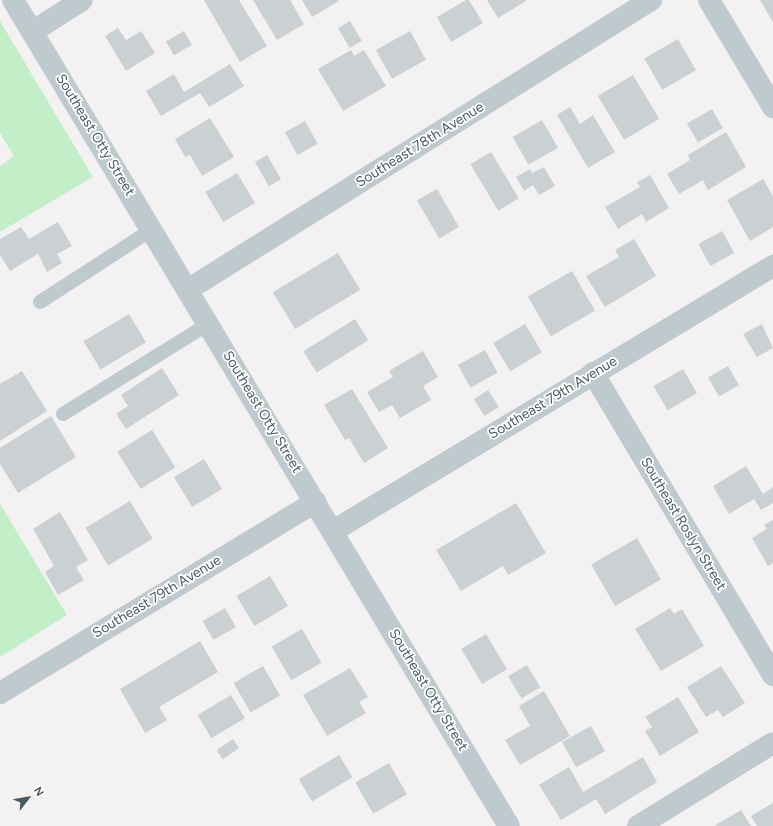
<!DOCTYPE html>
<style>
body{margin:0}
#map{position:relative;width:773px;height:826px;overflow:hidden;background:#f4f1f2;font-family:Figtree,sans-serif}
div>[style]{position:absolute}
[style*='--x']{left:calc(var(--x)*1px);top:calc(var(--y)*1px);width:calc(var(--w)*1px);rotate:calc(var(--a)*1deg)}
.green>*{inset:0;background:#c2efc8}
.building>*{inset:0;background:#cbd0d3;transform-origin:0 0}
.service>*{height:14px;margin:-7px;padding:0 7px;transform-origin:7px;border-radius:7px;background:#becacd}
.minor>*{height:22px;margin:-11px;padding:0 11px;transform-origin:11px;border-radius:11px;background:#becacd}
span{translate:-50% -50%;white-space:nowrap;text-align:center;line-height:1.15;-webkit-text-stroke:3.5px #fff;paint-order:stroke}
.street-label{font-size:14px;color:#4a5a5e}
.north{position:absolute;left:8px;top:778px;width:40px;height:40px;-webkit-text-stroke:3px #fff;paint-order:stroke;rotate:59deg;font-size:11px;font-weight:700;line-height:16px;text-align:center;color:#4a5a5e}
.north::after{content:'';display:block;margin:auto;width:14px;height:18px;background:#4a5a5e;clip-path:polygon(50% 0,100% 100%,50% 72%,0 100%)}
</style>
<div id="map">
<div class="green">
<div style="clip-path:polygon(0 21px,93px 177px,0 232px,0 166px,14px 156px,0 133px)"></div>
<div style="clip-path:polygon(0 504px,67px 615px,0 657px)"></div>
</div>
<div class="building">
<div style="clip-path:polygon(204px 0,239px 0,267px 46px,240px 62px)"></div>
<div style="clip-path:polygon(253px 0,290px 0,304px 24px,277px 40px)"></div>
<div style="clip-path:polygon(302px 0,338px 0,339px 1px,312px 17px)"></div>
<div style="clip-path:polygon(466px 0,469px 0,483px 23px,451px 42px,437px 17px)"></div>
<div style="clip-path:polygon(487px 0,526px 0,526px 1px,498px 18px)"></div>
<div style="clip-path:polygon(760px 0,773px 0,773px 22px)"></div>
<div style="left:350px;top:21px;width:23px;height:14px;rotate:59deg"></div>
<div style="clip-path:polygon(118px 28px,126px 40px,141px 31px,155px 53px,126px 71px,105px 36px)"></div>
<div style="left:184px;top:31px;width:16px;height:21px;rotate:60deg"></div>
<div style="left:410px;top:31px;width:33px;height:39px;rotate:61deg"></div>
<div style="left:678px;top:39px;width:36px;height:39px;rotate:60deg"></div>
<div style="clip-path:polygon(351px 50px,354px 56px,364px 50px,386px 86px,343px 111px,318px 69px)"></div>
<div style="clip-path:polygon(230px 64px,244px 86px,209px 107px,200px 93px,161px 116px,146px 91px,174px 74px,184px 92px)"></div>
<div style="left:633px;top:75px;width:51px;height:41px;rotate:59deg"></div>
<div style="clip-path:polygon(570px 107px,580px 124px,593px 115px,615px 152px,588px 168px,557px 115px)"></div>
<div style="left:712px;top:109px;width:22px;height:29px;rotate:60deg"></div>
<div style="clip-path:polygon(210px 118px,234px 157px,202px 176px,190px 155px,185px 157px,175px 139px)"></div>
<div style="left:542px;top:120px;width:32px;height:34px;rotate:60deg"></div>
<div style="left:305px;top:121px;width:26px;height:23px;rotate:61deg"></div>
<div style="clip-path:polygon(726px 132px,746px 167px,708px 190px,703px 180px,679px 194px,667px 174px,690px 160px,688px 155px)"></div>
<div style="left:491px;top:152px;width:54px;height:24px;rotate:59deg"></div>
<div style="left:267px;top:155px;width:28px;height:14px;rotate:60deg"></div>
<div style="clip-path:polygon(544px 167px,555px 186px,539px 195px,533px 185px,524px 191px,516px 177px,530px 169px,532px 173px)"></div>
<div style="left:237px;top:173px;width:35px;height:37px;rotate:59deg"></div>
<div style="clip-path:polygon(650px 175px,669px 208px,646px 222px,642px 214px,618px 229px,605px 207px,640px 187px,637px 182px)"></div>
<div style="clip-path:polygon(763px 179px,773px 196px,773px 227px,750px 241px,727px 200px)"></div>
<div style="left:437px;top:189px;width:44px;height:23px;rotate:60deg"></div>
<div style="clip-path:polygon(58px 222px,72px 246px,57px 254px,62px 263px,47px 272px,38px 254px,10px 271px,0 255px,0 239px,21px 227px,29px 239px)"></div>
<div style="left:722px;top:231px;width:25px;height:27px;rotate:61deg"></div>
<div style="clip-path:polygon(634px 239px,656px 276px,605px 307px,586px 276px,619px 257px,615px 250px)"></div>
<div style="left:338px;top:253px;width:43px;height:76px;rotate:59deg"></div>
<div style="left:572px;top:271px;width:46px;height:51px;rotate:60deg"></div>
<div style="left:129px;top:314px;width:33px;height:53px;rotate:59deg"></div>
<div style="left:355px;top:319px;width:25px;height:61px;rotate:58deg"></div>
<div style="left:525px;top:324px;width:33px;height:37px;rotate:59deg"></div>
<div style="clip-path:polygon(762px 324px,773px 348px,757px 357px,743px 334px)"></div>
<div style="left:485px;top:350px;width:26px;height:31px;rotate:61deg"></div>
<div style="clip-path:polygon(423px 351px,438px 377px,423px 386px,431px 400px,400px 418px,392px 405px,379px 412px,367px 392px,393px 377px,389px 371px)"></div>
<div style="left:728px;top:366px;width:22px;height:23px;rotate:60deg"></div>
<div style="clip-path:polygon(162px 368px,179px 395px,126px 429px,116px 414px,128px 406px,121px 395px)"></div>
<div style="left:683px;top:369px;width:28px;height:34px;rotate:60deg"></div>
<div style="clip-path:polygon(22px 371px,47px 411px,0 441px,0 384px)"></div>
<div style="clip-path:polygon(352px 389px,388px 448px,364px 463px,349px 438px,345px 440px,324px 405px)"></div>
<div style="left:488px;top:390px;width:20px;height:17px;rotate:57deg"></div>
<div style="clip-path:polygon(51px 416px,76px 457px,18px 493px,0 464px,0 448px)"></div>
<div style="left:152px;top:430px;width:44px;height:41px;rotate:58deg"></div>
<div style="left:204px;top:459px;width:35px;height:35px;rotate:59deg"></div>
<div style="clip-path:polygon(746px 466px,763px 494px,773px 487px,773px 503px,761px 510px,754px 499px,729px 514px,713px 486px)"></div>
<div style="left:130px;top:501px;width:44px;height:52px;rotate:59deg"></div>
<div style="clip-path:polygon(516px 503px,546px 553px,508px 575px,503px 566px,461px 591px,436px 550px)"></div>
<div style="clip-path:polygon(60px 512px,88px 560px,76px 567px,84px 580px,58px 595px,45px 572px,54px 566px,33px 529px)"></div>
<div style="clip-path:polygon(773px 520px,773px 563px,768px 566px,752px 538px,767px 529px,764px 525px)"></div>
<div style="left:637px;top:538px;width:48px;height:53px;rotate:60deg"></div>
<div style="left:270px;top:576px;width:35px;height:39px;rotate:59deg"></div>
<div style="left:225px;top:608px;width:22px;height:26px;rotate:60deg"></div>
<div style="clip-path:polygon(670px 608px,674px 614px,682px 609px,704px 646px,661px 671px,635px 629px)"></div>
<div style="left:302px;top:629px;width:39px;height:35px;rotate:60deg"></div>
<div style="left:486px;top:634px;width:41px;height:29px;rotate:59deg"></div>
<div style="clip-path:polygon(200px 641px,218px 672px,159px 707px,167px 720px,145px 733px,120px 689px)"></div>
<div style="left:527px;top:665px;width:26px;height:22px;rotate:59deg"></div>
<div style="left:263px;top:666px;width:34px;height:34px;rotate:60deg"></div>
<div style="clip-path:polygon(721px 666px,745px 703px,723px 717px,718px 710px,706px 717px,687px 687px)"></div>
<div style="clip-path:polygon(350px 668px,368px 697px,359px 702px,366px 713px,327px 736px,303px 695px)"></div>
<div style="clip-path:polygon(544px 691px,570px 736px,520px 765px,505px 740px,530px 726px,519px 706px)"></div>
<div style="left:231px;top:695px;width:27px;height:39px;rotate:59deg"></div>
<div style="clip-path:polygon(678px 697px,699px 732px,660px 756px,645px 731px,652px 727px,645px 717px)"></div>
<div style="left:591px;top:726px;width:29px;height:33px;rotate:61deg"></div>
<div style="left:233px;top:739px;width:11px;height:20px;rotate:56deg"></div>
<div style="left:339px;top:755px;width:26px;height:47px;rotate:59deg"></div>
<div style="clip-path:polygon(643px 757px,657px 782px,605px 814px,596px 799px,561px 820px,539px 785px,569px 767px,583px 792px)"></div>
<div style="left:389px;top:763px;width:36px;height:39px;rotate:60deg"></div>
<div style="clip-path:polygon(773px 803px,773px 826px,757px 826px,751px 816px)"></div>
<div style="clip-path:polygon(741px 810px,751px 826px,714px 826px)"></div>
</div>
<div class="service">
<div style="--x:40;--y:302;--w:135;--a:-32.9"></div>
<div style="--x:63;--y:414;--w:173;--a:-31.8"></div>
</div>
<div class="minor">
<div style="--x:13;--y:0;--w:963;--a:59.02"></div>
<div style="--x:709;--y:0;--w:125;--a:59.1"></div>
<div style="--x:32;--y:32;--w:59;--a:-32.6"></div>
<div style="--x:189;--y:289;--w:545;--a:-32.03"></div>
<div style="--x:593;--y:373;--w:352;--a:59.2"></div>
<div style="--x:333;--y:531;--w:514;--a:-31.06"></div>
<div style="--x:0;--y:693;--w:369;--a:-31.2"></div>
<div style="--x:638;--y:826;--w:158;--a:-31.6"></div>
</div>
<div class="street-label">
<span style="left:95px;top:135px;rotate:59deg">Southeast Otty Street</span>
<span style="left:420px;top:145px;rotate:-32deg">Southeast 78th Avenue</span>
<span style="left:553px;top:398px;rotate:-31deg">Southeast 79th Avenue</span>
<span style="left:262px;top:412px;rotate:59deg">Southeast Otty Street</span>
<span style="left:683px;top:524px;rotate:59deg">Southeast Roslyn Street</span>
<span style="left:157px;top:597px;rotate:-31deg">Southeast 79th Avenue</span>
<span style="left:428px;top:690px;rotate:59deg">Southeast Otty Street</span>
</div>
<div class="north">N</div>
</div>
